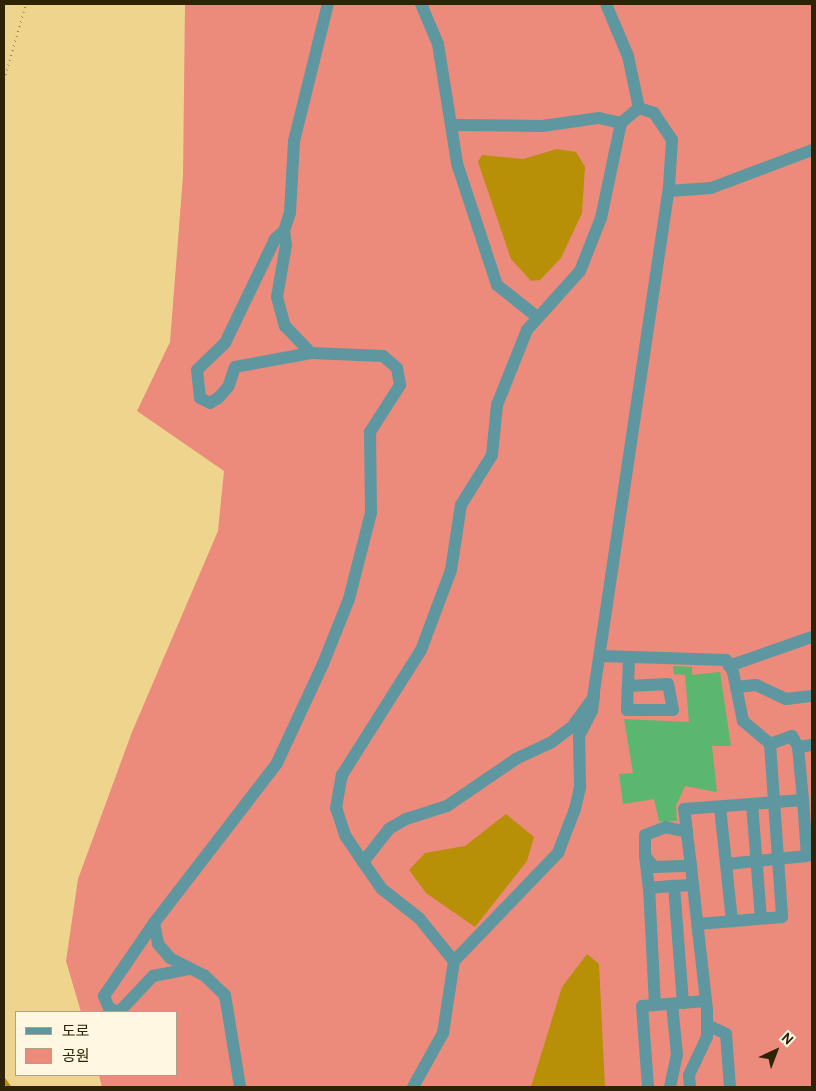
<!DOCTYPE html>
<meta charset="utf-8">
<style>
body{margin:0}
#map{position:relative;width:816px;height:1091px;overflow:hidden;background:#efd48d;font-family:Overpass,"Noto Sans KR",sans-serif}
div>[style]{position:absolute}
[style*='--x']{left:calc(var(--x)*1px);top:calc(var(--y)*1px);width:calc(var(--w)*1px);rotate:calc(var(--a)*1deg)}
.green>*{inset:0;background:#ec8a7c}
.water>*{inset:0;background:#b79007}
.stream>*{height:4px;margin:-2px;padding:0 2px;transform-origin:2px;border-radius:2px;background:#b79007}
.building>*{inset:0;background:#5bb66f}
.path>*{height:2px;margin-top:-1px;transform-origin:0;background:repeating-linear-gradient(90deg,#9c8852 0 1px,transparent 0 5px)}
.minor>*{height:12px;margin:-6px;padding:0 6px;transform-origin:6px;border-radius:6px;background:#5e97a0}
span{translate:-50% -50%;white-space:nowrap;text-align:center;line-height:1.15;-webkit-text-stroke:4px #fff7e2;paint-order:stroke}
.frame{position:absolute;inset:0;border:5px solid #2e2305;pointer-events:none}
.legend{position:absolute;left:15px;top:1011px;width:162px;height:65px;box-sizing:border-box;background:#fff7e2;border:1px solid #aba28a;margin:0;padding:6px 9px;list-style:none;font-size:15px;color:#2e2305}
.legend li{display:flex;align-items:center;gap:10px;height:25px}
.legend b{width:25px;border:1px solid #aba28a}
.north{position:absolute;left:751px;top:1026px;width:50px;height:50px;-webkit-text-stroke:4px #fff7e2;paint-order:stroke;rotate:43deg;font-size:14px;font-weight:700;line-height:20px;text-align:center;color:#2e2305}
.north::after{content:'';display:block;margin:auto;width:18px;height:22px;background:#2e2305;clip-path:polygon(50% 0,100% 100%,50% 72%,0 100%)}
</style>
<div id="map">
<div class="green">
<div style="clip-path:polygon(185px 4px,812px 4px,812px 1087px,102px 1087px,99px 1075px,176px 1075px,176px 1012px,81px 1012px,66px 961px,78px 879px,132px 732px,218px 531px,224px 471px,137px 411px,170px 342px,183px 176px)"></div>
</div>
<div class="water">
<div style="clip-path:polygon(557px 149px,576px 152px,585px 167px,582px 213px,561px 258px,540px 280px,531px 281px,511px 259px,478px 162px,482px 155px,523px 159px)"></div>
<div style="clip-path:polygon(506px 814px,534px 837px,527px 861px,475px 927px,426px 893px,409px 870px,425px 853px,465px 846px)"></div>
<div style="clip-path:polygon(587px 954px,599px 964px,605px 1087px,531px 1087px,562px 987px)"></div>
</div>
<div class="stream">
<div style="--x:4;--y:1080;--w:9;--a:54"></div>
</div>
<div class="building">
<div style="clip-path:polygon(673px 666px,692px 667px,692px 675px,720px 672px,731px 746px,712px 746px,717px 792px,685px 786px,676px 806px,677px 821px,659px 821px,654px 799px,623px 804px,619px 774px,633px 773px,624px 719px,689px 722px,685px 675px,674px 674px)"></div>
</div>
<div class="path">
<div style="--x:4;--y:80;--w:79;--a:-73.9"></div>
</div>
<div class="minor">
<div style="--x:421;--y:4;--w:43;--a:67"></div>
<div style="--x:438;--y:44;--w:82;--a:80.9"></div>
<div style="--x:606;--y:4;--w:56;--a:67.1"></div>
<div style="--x:628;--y:56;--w:53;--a:78.1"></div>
<div style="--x:669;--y:191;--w:42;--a:-4.1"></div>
<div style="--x:711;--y:188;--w:108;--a:-20.6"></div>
<div style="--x:284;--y:231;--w:19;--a:-72"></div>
<div style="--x:290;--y:213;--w:72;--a:-86.8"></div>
<div style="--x:294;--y:141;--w:141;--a:-76.1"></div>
<div style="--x:536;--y:316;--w:50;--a:-141.5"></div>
<div style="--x:497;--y:285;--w:128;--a:-108.2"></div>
<div style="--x:457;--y:163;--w:38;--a:-99"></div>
<div style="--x:451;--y:125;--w:91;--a:0.6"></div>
<div style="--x:542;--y:126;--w:58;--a:-8"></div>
<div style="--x:599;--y:118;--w:23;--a:13"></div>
<div style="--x:602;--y:656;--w:124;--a:1.8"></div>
<div style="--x:726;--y:660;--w:14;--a:60"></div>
<div style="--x:733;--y:672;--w:50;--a:78.5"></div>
<div style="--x:743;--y:721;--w:35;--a:40"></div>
<div style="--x:770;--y:744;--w:173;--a:86"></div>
<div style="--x:782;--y:917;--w:84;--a:175.2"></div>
<div style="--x:729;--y:666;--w:88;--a:-19.3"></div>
<div style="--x:628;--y:686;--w:40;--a:-2.9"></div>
<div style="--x:668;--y:684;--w:26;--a:79"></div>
<div style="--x:673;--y:710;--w:46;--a:180"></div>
<div style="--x:627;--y:710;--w:24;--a:-88"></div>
<div style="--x:628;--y:686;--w:29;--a:-88"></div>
<div style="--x:736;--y:687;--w:20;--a:-6"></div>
<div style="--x:756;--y:685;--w:33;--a:25"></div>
<div style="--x:786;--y:699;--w:26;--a:-7"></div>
<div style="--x:770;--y:744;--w:23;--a:-20"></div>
<div style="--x:792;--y:736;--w:13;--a:61"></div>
<div style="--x:803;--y:800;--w:53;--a:-95.4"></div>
<div style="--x:798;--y:747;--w:14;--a:-8"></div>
<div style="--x:752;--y:804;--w:114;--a:85.5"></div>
<div style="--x:720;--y:807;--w:115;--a:84"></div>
<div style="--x:687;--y:832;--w:23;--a:-97"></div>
<div style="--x:684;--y:809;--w:119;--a:-4.3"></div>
<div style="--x:803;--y:800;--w:56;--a:85.9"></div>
<div style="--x:807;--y:856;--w:81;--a:174.4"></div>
<div style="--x:645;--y:856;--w:32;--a:83"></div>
<div style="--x:363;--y:862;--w:32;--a:-124"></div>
<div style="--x:345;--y:835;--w:28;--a:-108"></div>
<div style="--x:336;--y:808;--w:34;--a:-80"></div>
<div style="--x:342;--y:775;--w:148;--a:-57.7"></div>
<div style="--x:421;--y:650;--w:85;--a:-69.4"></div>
<div style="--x:451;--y:570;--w:66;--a:-81.3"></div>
<div style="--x:461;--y:505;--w:59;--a:-58.2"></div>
<div style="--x:492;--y:455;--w:50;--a:-84.3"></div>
<div style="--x:497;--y:405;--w:81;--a:-68.2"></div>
<div style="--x:527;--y:330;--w:79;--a:-48.1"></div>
<div style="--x:580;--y:271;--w:57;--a:-68.4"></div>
<div style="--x:601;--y:218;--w:97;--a:-78.1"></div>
<div style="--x:621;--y:123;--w:23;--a:-40"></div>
<div style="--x:639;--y:108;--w:16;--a:18"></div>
<div style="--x:654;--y:113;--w:32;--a:56"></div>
<div style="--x:672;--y:140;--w:47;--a:93.7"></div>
<div style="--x:669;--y:187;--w:517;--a:98.46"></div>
<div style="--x:593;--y:698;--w:34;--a:126"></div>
<div style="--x:573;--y:726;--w:26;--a:143"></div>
<div style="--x:552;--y:742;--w:40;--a:155"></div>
<div style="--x:516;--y:759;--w:83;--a:145.7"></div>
<div style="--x:447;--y:806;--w:43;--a:162.4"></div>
<div style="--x:406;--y:819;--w:20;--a:150"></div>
<div style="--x:389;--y:829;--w:42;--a:128.2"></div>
<div style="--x:363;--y:862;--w:33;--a:55"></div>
<div style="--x:382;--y:889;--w:47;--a:38.1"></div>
<div style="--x:419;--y:918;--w:55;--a:50.9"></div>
<div style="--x:454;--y:961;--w:150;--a:-46.1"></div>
<div style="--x:558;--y:853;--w:47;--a:-68.9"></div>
<div style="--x:575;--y:809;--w:23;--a:-77"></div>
<div style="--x:580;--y:787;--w:51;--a:-91.1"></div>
<div style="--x:579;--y:736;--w:29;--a:-63"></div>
<div style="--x:592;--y:710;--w:15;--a:-82"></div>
<div style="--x:154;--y:923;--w:202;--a:-52.4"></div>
<div style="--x:277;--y:763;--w:109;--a:-65.1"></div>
<div style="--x:323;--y:664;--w:70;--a:-68.2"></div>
<div style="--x:349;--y:599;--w:89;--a:-75.7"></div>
<div style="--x:371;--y:513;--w:81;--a:-90.7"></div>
<div style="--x:370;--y:432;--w:56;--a:-57.4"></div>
<div style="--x:400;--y:385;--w:17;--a:-100"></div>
<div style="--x:397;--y:368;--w:18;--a:-139"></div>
<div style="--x:383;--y:356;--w:72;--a:-177.6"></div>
<div style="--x:311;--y:353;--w:77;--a:169.6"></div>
<div style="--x:235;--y:367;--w:21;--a:109"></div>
<div style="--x:228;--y:387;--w:15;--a:132"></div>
<div style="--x:218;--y:398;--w:9;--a:148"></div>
<div style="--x:210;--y:403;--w:11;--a:-153"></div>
<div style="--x:200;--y:398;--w:28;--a:-96"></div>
<div style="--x:197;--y:370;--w:39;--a:-44"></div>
<div style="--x:225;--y:343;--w:115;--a:-64.3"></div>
<div style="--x:275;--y:239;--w:12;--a:-42"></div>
<div style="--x:284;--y:231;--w:14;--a:82"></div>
<div style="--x:286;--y:245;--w:53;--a:99.8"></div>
<div style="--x:277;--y:297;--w:30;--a:75"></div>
<div style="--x:285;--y:326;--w:37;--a:46"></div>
<div style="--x:683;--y:1003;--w:117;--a:-94.4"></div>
<div style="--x:674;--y:886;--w:19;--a:-3"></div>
<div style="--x:655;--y:1005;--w:117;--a:-92.9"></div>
<div style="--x:649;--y:888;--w:25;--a:-5"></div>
<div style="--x:118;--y:1012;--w:10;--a:-156"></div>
<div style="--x:109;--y:1008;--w:13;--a:-113"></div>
<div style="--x:104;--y:996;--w:88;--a:-55.6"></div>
<div style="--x:154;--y:923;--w:21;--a:79"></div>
<div style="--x:158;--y:944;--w:18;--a:49"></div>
<div style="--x:170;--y:958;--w:38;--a:27"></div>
<div style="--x:204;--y:975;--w:29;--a:44"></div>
<div style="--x:225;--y:995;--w:93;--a:80.7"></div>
<div style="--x:119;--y:1012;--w:50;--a:-46.6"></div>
<div style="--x:153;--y:976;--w:36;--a:-11"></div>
<div style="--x:707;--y:1025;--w:21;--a:25"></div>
<div style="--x:726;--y:1034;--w:53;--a:85.7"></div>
<div style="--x:413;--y:1087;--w:62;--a:-60.9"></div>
<div style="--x:443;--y:1033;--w:73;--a:-81.3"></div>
<div style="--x:648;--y:1087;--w:81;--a:-94.2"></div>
<div style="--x:642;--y:1006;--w:64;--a:-4.5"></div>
<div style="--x:670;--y:1087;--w:33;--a:-78"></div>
<div style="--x:677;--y:1055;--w:51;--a:-95.6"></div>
<div style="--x:690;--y:1087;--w:12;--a:-95"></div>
<div style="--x:689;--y:1075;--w:42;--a:-64.7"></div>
<div style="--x:707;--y:1037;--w:27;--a:-90"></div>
<div style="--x:707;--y:1010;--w:126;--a:-96.4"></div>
<div style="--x:693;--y:885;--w:19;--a:-96"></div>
<div style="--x:691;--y:866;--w:34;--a:-97"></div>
<div style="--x:687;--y:832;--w:22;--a:-167"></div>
<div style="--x:666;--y:827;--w:22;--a:159"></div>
<div style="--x:645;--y:835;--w:21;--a:90"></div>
<div style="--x:645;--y:856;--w:14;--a:51"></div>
<div style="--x:654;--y:867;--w:37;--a:-2"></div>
</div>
<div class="frame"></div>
<ul class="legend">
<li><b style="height:6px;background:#5e97a0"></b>도로</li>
<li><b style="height:14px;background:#ec8a7c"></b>공원</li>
</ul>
<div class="north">N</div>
</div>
